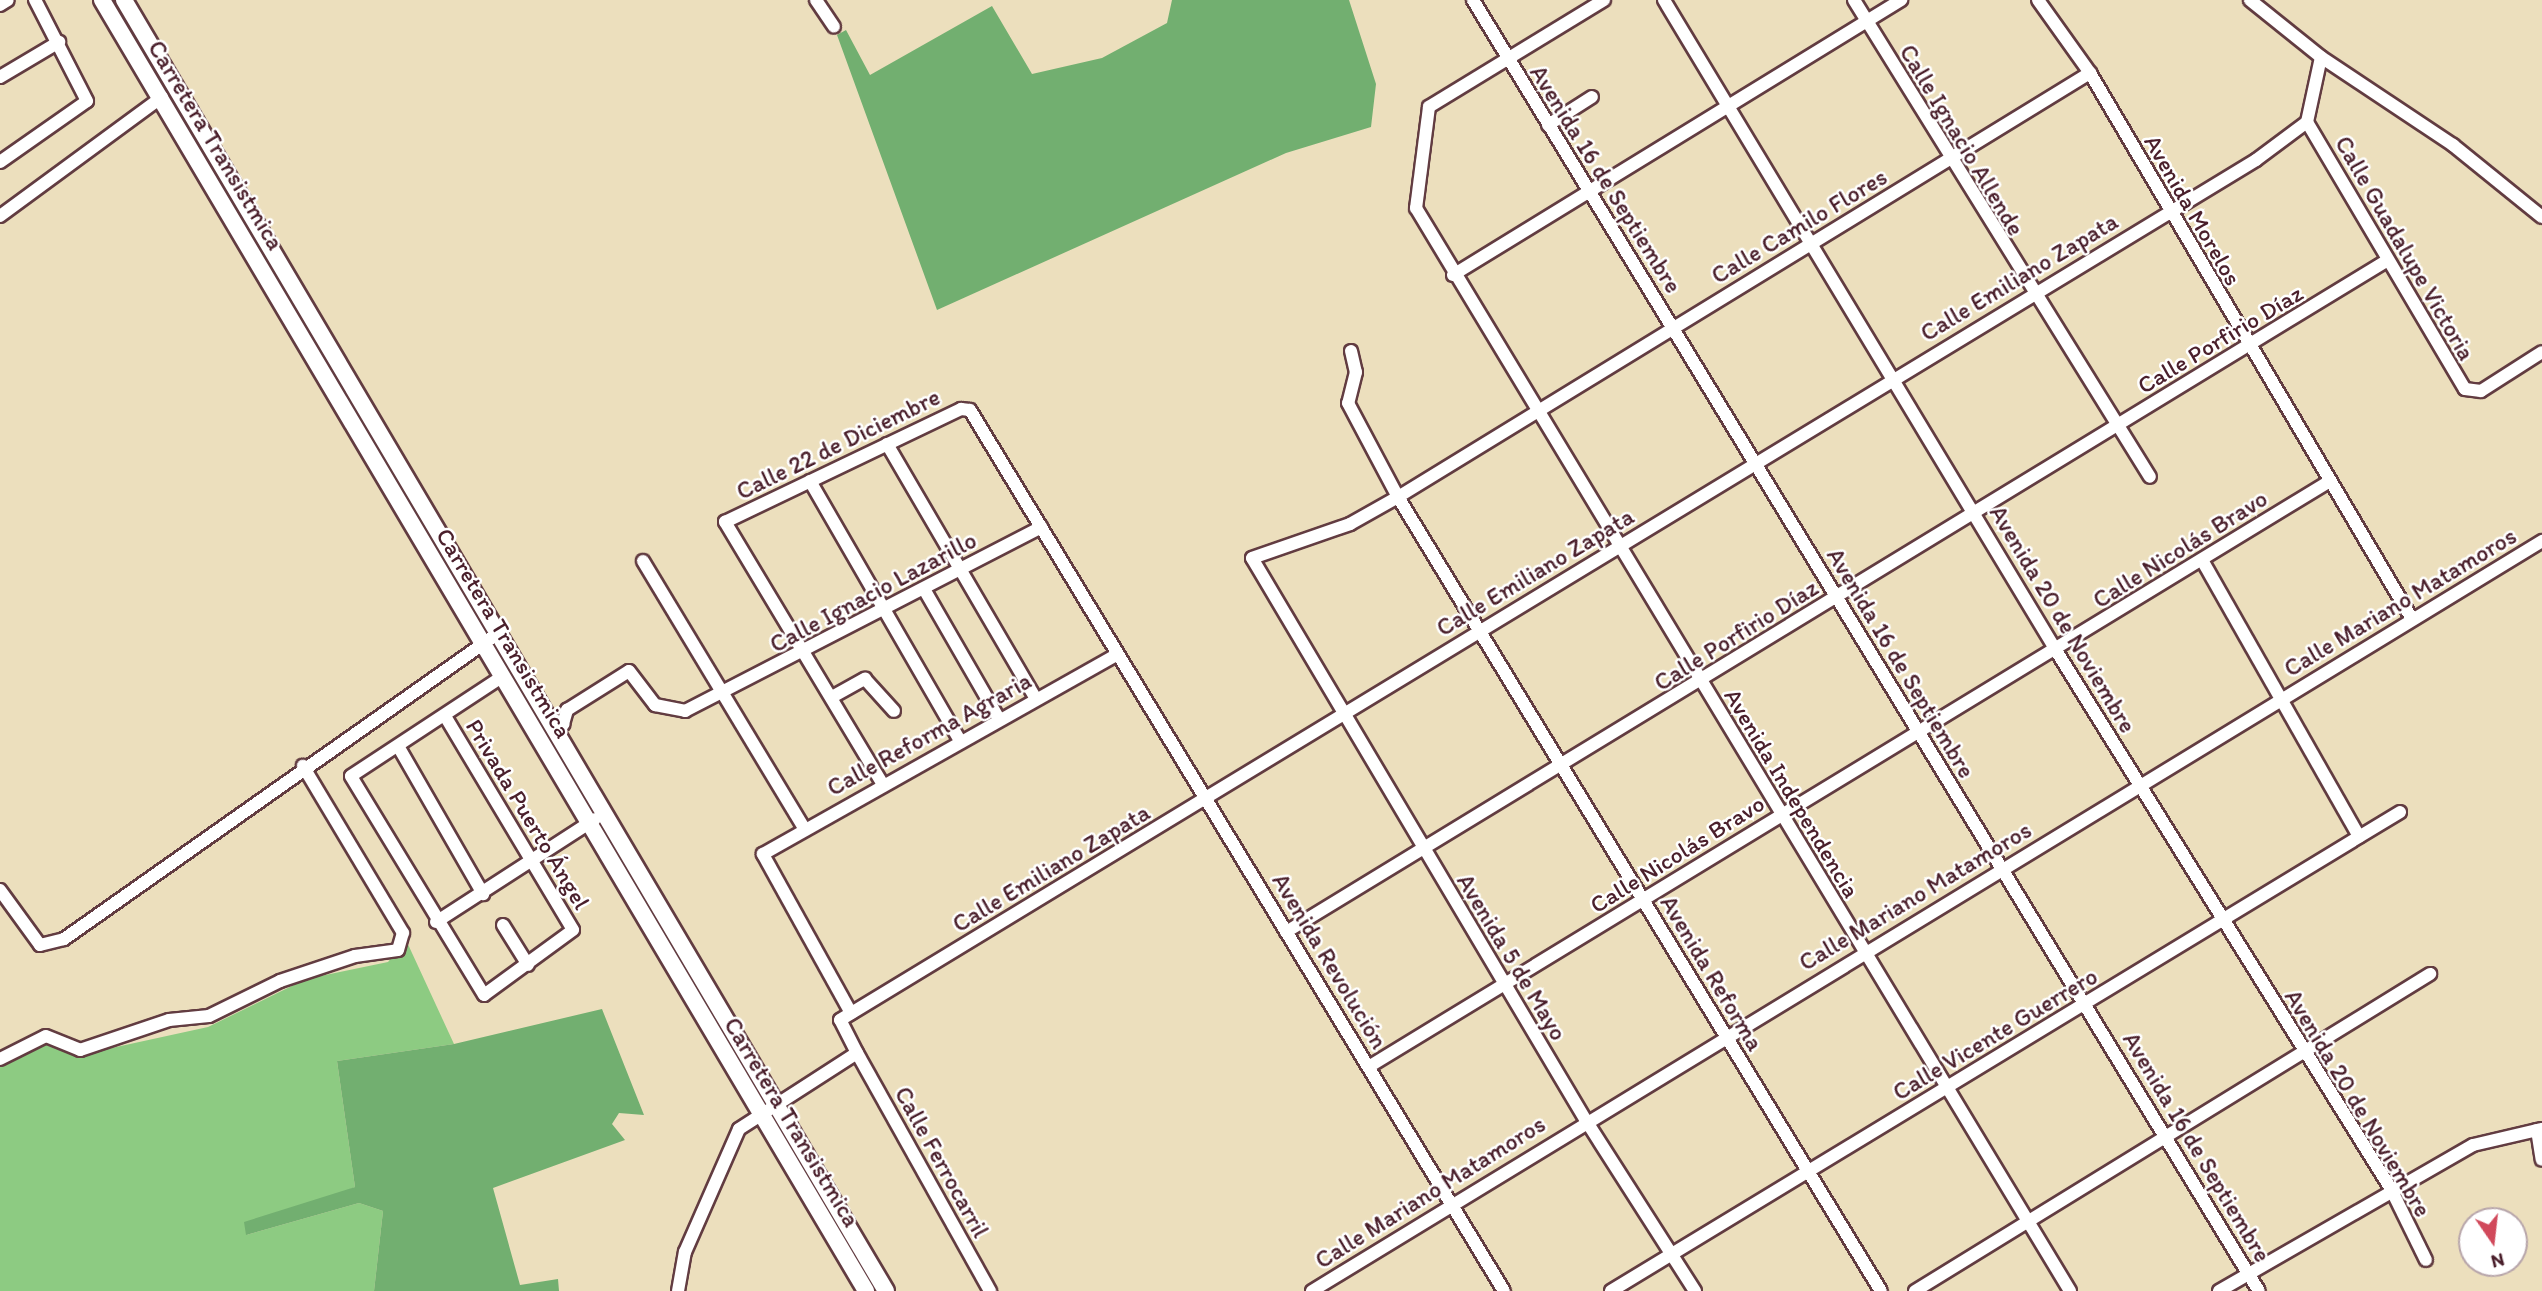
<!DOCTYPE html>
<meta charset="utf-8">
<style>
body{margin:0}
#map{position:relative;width:2542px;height:1291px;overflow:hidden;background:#ecdfbd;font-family:Itim,sans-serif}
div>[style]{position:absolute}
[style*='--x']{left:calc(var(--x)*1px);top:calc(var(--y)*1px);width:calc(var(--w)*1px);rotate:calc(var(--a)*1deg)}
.green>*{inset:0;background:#8dcb82}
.forest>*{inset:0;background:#72af70}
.roads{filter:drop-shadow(2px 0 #623c41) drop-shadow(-2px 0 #623c41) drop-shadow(0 2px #623c41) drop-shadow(0 -2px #623c41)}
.minor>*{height:12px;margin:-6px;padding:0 6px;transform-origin:6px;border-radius:6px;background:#fff}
.major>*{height:16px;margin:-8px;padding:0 8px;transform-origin:8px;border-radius:8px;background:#fff}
span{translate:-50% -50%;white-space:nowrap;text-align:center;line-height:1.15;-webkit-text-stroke:5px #fff;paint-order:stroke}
.street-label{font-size:24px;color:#4a1f2b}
.north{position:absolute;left:2458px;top:1207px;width:70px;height:70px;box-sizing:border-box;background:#fff;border:2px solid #b7a5aa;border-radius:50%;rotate:166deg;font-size:19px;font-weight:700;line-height:28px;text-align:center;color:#4a1f2b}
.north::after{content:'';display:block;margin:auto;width:24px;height:32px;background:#d1495b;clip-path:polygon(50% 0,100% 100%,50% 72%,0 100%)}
</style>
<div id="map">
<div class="green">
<div style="clip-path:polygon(406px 940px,454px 1044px,337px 1061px,355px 1187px,246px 1235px,359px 1203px,383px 1211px,374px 1291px,0 1291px,0 1061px,35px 1040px,75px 1056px,208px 1027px,306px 979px,388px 962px)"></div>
</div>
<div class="forest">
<div style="clip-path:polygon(1172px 0,1349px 0,1376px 84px,1371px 127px,1286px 153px,937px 310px,837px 35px,846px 30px,870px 75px,992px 6px,1032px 74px,1102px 58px,1167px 23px)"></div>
<div style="clip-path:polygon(602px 1009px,644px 1115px,619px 1113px,612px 1124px,625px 1140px,493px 1188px,520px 1285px,558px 1279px,559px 1291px,374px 1291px,383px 1211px,359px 1203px,246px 1235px,244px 1222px,355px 1187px,337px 1061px,454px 1044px)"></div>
</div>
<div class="roads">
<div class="minor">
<div style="--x:816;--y:0;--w:32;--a:56"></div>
<div style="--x:1473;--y:0;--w:1511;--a:58.67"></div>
<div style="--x:1604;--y:0;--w:205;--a:148.6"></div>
<div style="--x:1429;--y:107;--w:102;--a:97.3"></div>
<div style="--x:1416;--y:208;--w:1265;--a:58.87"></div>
<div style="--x:1664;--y:0;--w:761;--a:58.92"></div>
<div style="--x:2057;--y:652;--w:632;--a:58.12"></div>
<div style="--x:2391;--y:1189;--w:79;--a:63.8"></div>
<div style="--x:1854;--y:0;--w:561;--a:58.18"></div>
<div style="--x:2038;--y:0;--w:90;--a:54.5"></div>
<div style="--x:2090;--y:73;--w:634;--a:59.47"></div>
<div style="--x:2250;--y:0;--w:91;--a:38.8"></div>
<div style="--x:2321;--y:57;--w:159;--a:33.7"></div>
<div style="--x:2453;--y:145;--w:114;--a:39"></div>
<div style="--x:0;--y:5;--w:9;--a:-32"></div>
<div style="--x:0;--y:77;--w:69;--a:-30.7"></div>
<div style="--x:2307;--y:122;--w:310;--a:59.4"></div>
<div style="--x:2465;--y:389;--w:16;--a:7"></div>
<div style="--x:2481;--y:391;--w:72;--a:-32.6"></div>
<div style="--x:1548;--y:125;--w:52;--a:-32.5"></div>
<div style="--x:0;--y:162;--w:106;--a:-35"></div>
<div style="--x:87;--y:101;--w:114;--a:-117.2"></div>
<div style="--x:0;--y:216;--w:201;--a:-36.3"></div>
<div style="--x:1453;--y:275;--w:526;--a:-31.54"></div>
<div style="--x:1351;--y:351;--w:22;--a:77"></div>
<div style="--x:1356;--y:372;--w:32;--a:104"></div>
<div style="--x:1348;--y:403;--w:106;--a:62"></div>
<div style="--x:1398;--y:497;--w:929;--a:58.69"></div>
<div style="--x:887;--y:444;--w:295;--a:59.7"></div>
<div style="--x:810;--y:481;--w:300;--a:60"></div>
<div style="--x:2202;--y:560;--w:318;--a:60.4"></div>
<div style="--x:643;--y:561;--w:312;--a:58.9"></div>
<div style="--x:924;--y:589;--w:150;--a:60"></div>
<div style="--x:832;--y:697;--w:38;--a:-29"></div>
<div style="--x:865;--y:679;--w:43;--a:47.8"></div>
<div style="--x:445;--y:716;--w:249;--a:59.1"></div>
<div style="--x:573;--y:930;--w:110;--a:143.9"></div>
<div style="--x:484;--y:995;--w:256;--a:-121.3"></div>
<div style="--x:351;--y:776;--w:182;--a:-33.3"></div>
<div style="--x:548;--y:717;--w:17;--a:25"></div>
<div style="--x:563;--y:724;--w:15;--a:-74"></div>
<div style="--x:567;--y:710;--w:73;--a:-32.2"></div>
<div style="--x:629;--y:671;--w:43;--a:52.6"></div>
<div style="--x:655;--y:705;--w:31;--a:11"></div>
<div style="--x:685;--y:711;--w:401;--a:-27.3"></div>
<div style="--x:398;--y:746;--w:171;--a:60.1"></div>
<div style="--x:882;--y:783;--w:305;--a:-121"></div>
<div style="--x:725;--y:522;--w:262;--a:-25.6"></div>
<div style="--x:961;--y:409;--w:9;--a:6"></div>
<div style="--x:970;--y:410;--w:1030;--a:58.78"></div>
<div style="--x:0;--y:890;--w:68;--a:54"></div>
<div style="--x:40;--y:945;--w:25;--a:-14"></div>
<div style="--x:64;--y:939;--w:530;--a:-35.16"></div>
<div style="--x:436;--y:922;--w:189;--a:-32.9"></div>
<div style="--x:503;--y:925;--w:47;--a:58"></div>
<div style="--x:1286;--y:932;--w:1289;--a:-31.38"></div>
<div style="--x:851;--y:1013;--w:182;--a:-119"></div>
<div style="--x:763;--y:854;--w:407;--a:-29.4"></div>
<div style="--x:857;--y:1053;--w:273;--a:60.8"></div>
<div style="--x:0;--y:1059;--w:51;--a:-26.6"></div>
<div style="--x:46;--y:1036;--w:37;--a:22"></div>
<div style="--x:80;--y:1050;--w:94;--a:-18.6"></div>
<div style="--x:169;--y:1020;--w:40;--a:-5.7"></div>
<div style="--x:209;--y:1016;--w:79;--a:-26.2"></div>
<div style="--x:280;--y:981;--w:79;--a:-18.4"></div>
<div style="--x:355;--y:956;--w:43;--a:-7.9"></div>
<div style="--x:398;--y:950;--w:18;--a:-74"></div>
<div style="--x:403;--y:933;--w:195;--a:-120.9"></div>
<div style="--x:1370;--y:1066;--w:1124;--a:-31.36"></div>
<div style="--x:2537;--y:1130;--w:30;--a:81"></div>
<div style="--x:678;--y:1291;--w:40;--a:-80"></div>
<div style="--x:685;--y:1252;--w:134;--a:-66.3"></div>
<div style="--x:739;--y:1129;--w:140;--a:-32.8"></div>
<div style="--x:857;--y:1053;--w:37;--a:-117"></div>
<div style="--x:840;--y:1020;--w:1657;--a:-31.27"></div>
<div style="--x:2256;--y:160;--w:64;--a:-36.7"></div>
<div style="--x:2307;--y:122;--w:66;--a:-77.8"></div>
<div style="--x:1312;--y:1291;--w:1441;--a:-31.37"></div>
<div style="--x:1611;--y:1291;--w:923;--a:-31.26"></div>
<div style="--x:1695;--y:1291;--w:204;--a:-122.6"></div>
<div style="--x:1585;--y:1119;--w:652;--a:-120.69"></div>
<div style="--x:1252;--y:558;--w:104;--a:-19.1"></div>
<div style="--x:1350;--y:524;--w:55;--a:-29.4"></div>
<div style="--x:1398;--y:497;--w:812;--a:-31.5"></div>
<div style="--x:1915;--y:1291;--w:605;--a:-31.61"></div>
<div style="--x:2219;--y:1291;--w:293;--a:-29.9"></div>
<div style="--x:2473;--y:1145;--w:71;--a:-13.1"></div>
</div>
<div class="major">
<div style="--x:102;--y:0;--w:1500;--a:59.38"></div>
<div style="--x:124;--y:0;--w:1499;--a:59.45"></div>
</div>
</div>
<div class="street-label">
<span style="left:1962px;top:140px;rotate:59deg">Calle Ignacio Allende</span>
<span style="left:216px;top:145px;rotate:59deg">Carretera Transistmica</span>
<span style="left:1606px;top:179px;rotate:58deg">Avenida 16 de Septiembre</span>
<span style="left:2193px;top:210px;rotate:60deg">Avenida Morelos</span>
<span style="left:1799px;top:226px;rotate:-31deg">Calle Camilo Flores</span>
<span style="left:2405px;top:248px;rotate:60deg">Calle Guadalupe Victoria</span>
<span style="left:2019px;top:277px;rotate:-31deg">Calle Emiliano Zapata</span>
<span style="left:2220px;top:339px;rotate:-31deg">Calle Porfirio Díaz</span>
<span style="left:838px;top:444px;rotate:-26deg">Calle 22 de Diciembre</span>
<span style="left:2180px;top:549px;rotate:-32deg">Calle Nicolás Bravo</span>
<span style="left:1535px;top:572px;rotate:-31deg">Calle Emiliano Zapata</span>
<span style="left:873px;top:592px;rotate:-28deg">Calle Ignacio Lazarillo</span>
<span style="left:2400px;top:602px;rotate:-31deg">Calle Mariano Matamoros</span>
<span style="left:2063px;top:619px;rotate:59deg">Avenida 20 de Noviembre</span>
<span style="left:504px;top:633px;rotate:59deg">Carretera Transistmica</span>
<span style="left:1736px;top:635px;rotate:-32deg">Calle Porfirio Díaz</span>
<span style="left:1901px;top:663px;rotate:59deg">Avenida 16 de Septiembre</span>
<span style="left:929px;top:734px;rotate:-29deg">Calle Reforma Agraria</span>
<span style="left:1792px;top:793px;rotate:59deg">Avenida Independencia</span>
<span style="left:528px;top:814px;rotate:59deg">Privada Puerto Ángel</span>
<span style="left:1677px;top:854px;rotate:-32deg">Calle Nicolás Bravo</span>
<span style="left:1051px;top:868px;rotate:-31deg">Calle Emiliano Zapata</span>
<span style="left:1915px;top:896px;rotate:-31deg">Calle Mariano Matamoros</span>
<span style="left:1512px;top:957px;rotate:59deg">Avenida 5 de Mayo</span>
<span style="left:1330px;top:961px;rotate:59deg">Avenida Revolución</span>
<span style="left:1712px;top:973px;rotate:59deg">Avenida Reforma</span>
<span style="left:1995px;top:1034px;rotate:-31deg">Calle Vicente Guerrero</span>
<span style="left:2358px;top:1103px;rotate:59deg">Avenida 20 de Noviembre</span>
<span style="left:792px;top:1122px;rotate:59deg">Carretera Transistmica</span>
<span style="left:2197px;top:1147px;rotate:59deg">Avenida 16 de Septiembre</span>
<span style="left:942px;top:1162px;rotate:61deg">Calle Ferrocarril</span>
<span style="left:1430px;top:1192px;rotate:-32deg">Calle Mariano Matamoros</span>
</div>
<div class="north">N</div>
</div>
